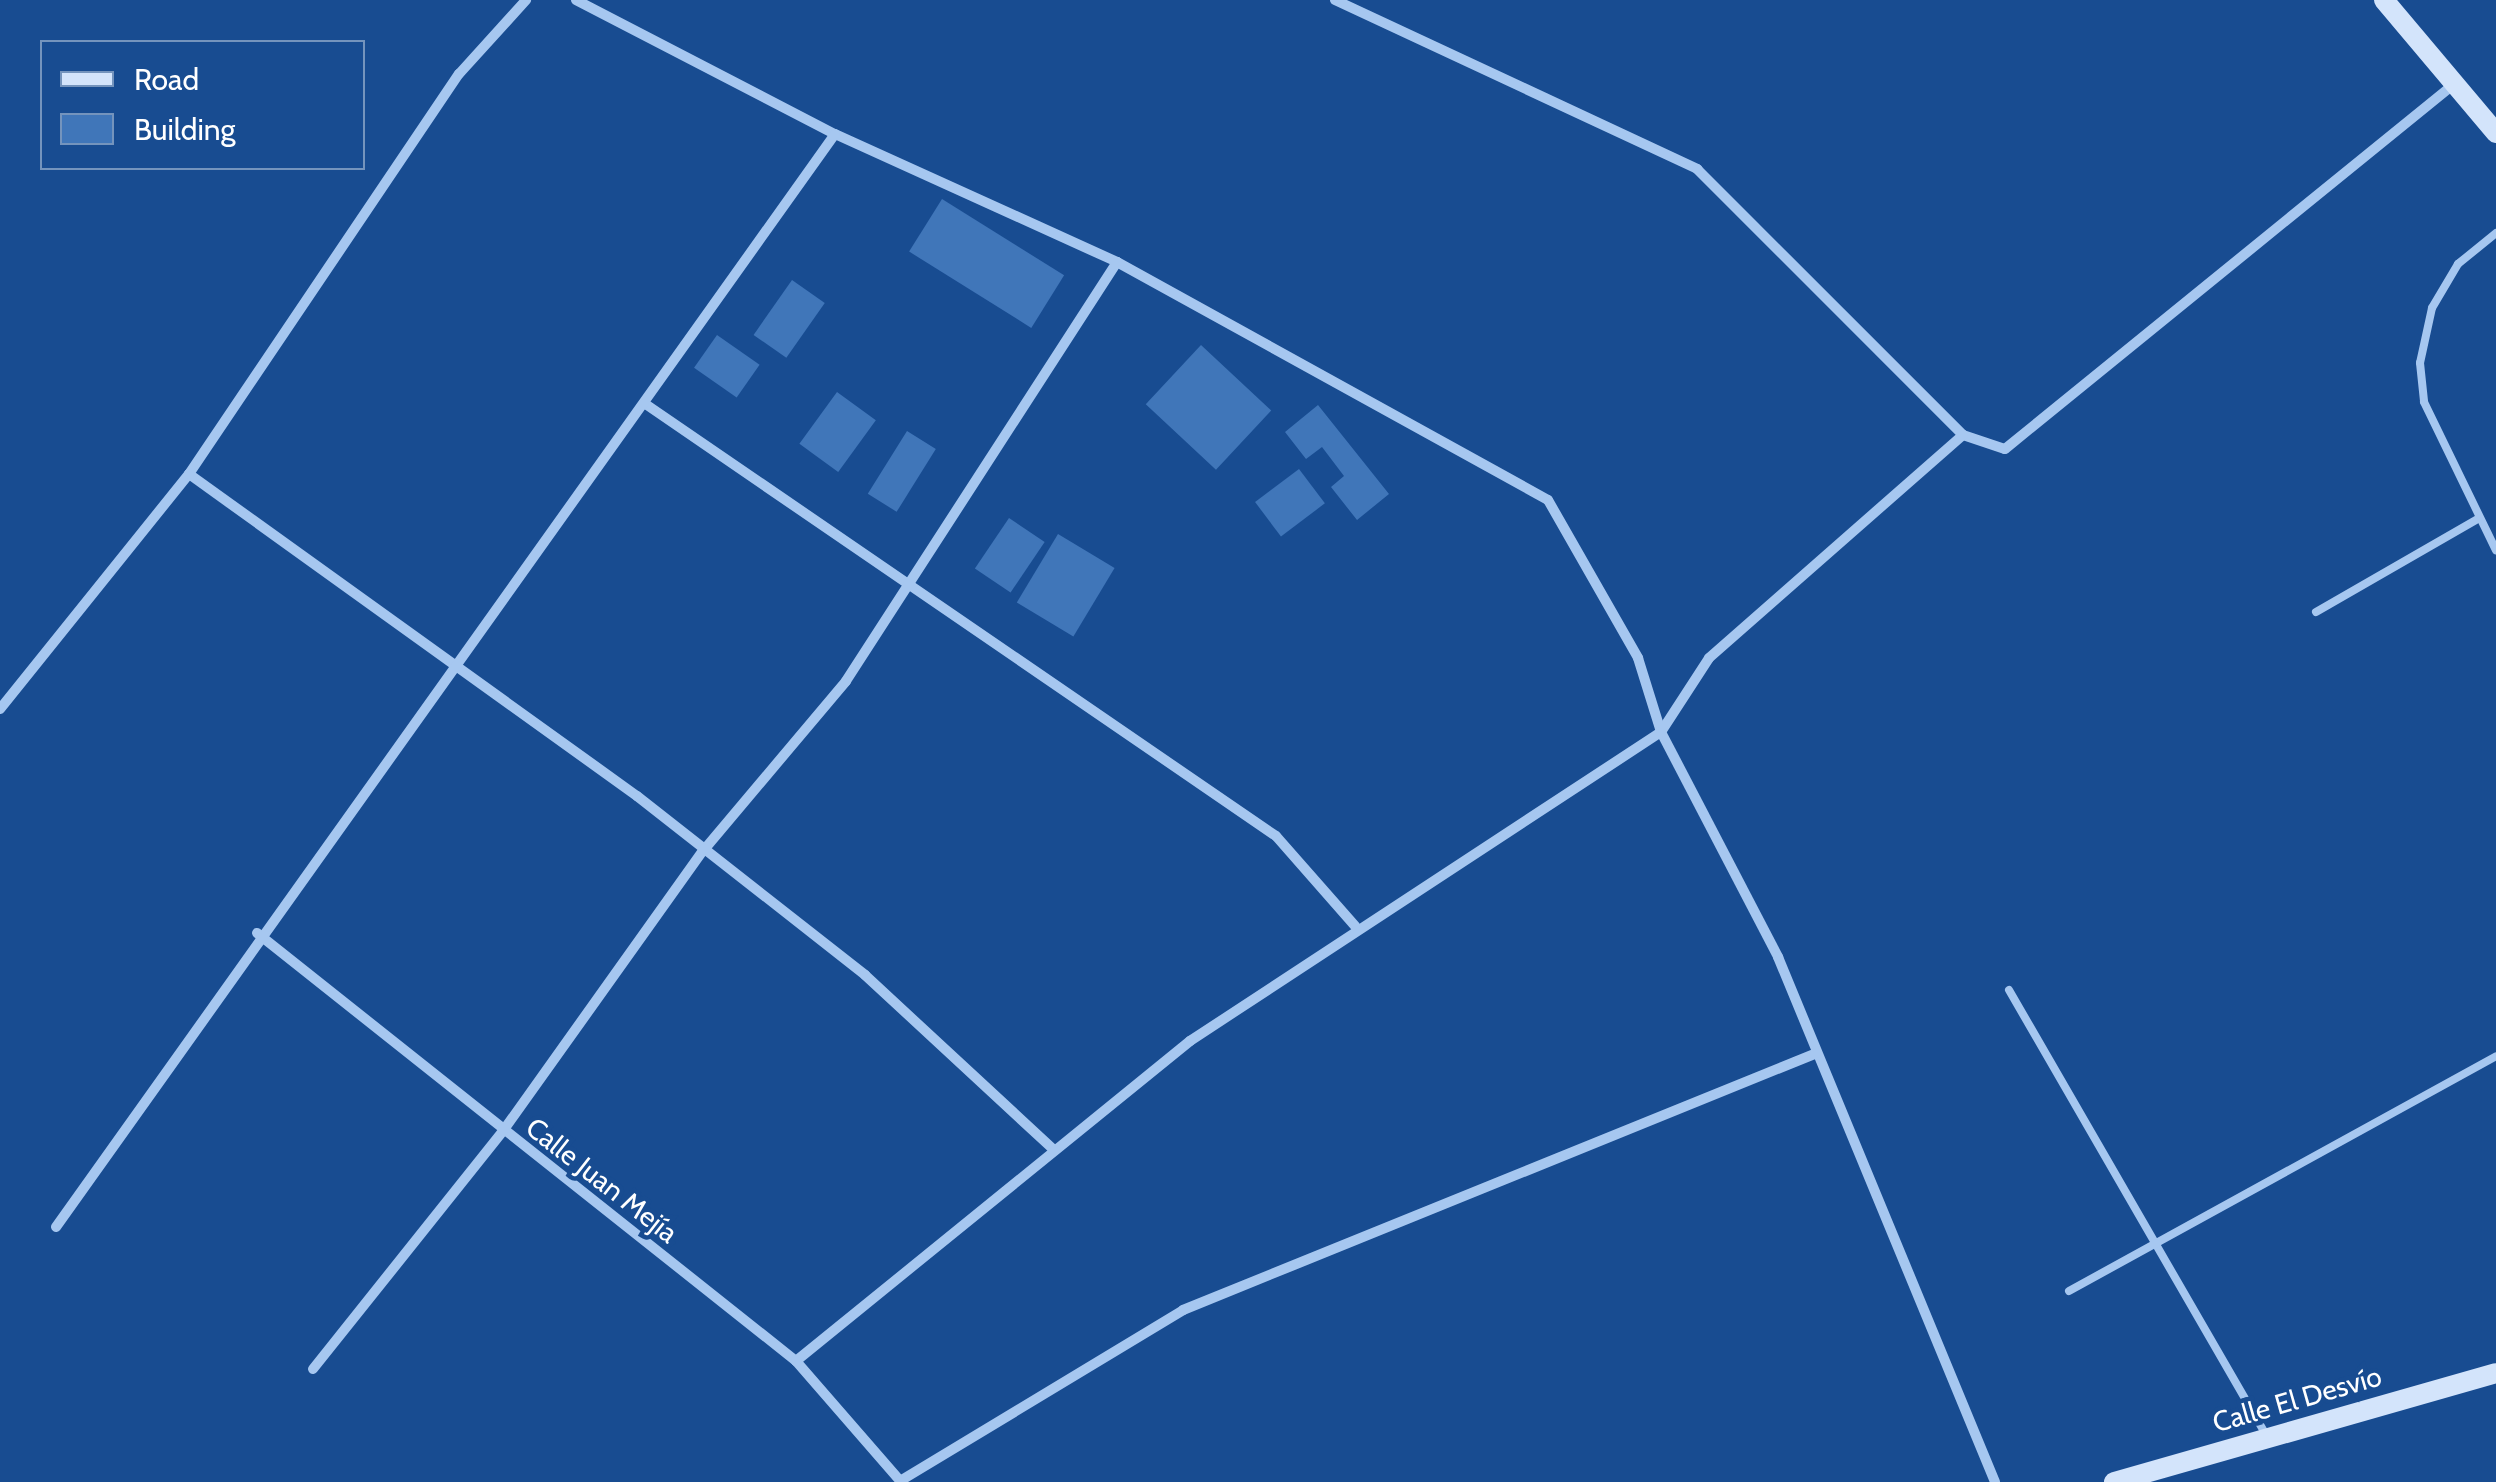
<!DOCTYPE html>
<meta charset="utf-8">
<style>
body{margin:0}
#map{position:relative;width:2496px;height:1482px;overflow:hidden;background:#184c91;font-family:Cabin,sans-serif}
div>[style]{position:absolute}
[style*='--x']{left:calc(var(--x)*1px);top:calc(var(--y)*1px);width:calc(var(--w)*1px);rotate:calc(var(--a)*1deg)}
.building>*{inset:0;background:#4076b9;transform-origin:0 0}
.lane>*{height:8px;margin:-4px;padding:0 4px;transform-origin:4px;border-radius:4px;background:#a6c7f0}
.street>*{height:10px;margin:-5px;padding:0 5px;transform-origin:5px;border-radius:5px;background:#a6c7f0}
.secondary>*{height:20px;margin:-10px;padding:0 10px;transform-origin:10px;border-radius:10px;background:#d3e4fb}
span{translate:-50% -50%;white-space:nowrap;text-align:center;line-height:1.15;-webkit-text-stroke:9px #184c91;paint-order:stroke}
.street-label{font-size:28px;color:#fff}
.legend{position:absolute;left:40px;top:40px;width:325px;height:130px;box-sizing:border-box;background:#184c91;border:2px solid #7494bd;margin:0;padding:12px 18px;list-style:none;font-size:30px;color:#fff}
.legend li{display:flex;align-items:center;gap:20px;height:50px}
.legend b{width:50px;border:2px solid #7494bd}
</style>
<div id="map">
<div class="building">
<div style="left:942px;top:199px;width:144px;height:62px;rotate:32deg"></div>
<div style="left:792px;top:280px;width:40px;height:67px;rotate:35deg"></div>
<div style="left:717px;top:335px;width:52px;height:40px;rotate:35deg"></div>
<div style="left:1201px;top:345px;width:96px;height:81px;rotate:43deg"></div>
<div style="left:837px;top:392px;width:48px;height:64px;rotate:36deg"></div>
<div style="clip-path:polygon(1318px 405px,1389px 494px,1357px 520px,1331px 487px,1344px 476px,1322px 447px,1306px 459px,1285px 432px)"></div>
<div style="left:907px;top:431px;width:34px;height:74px;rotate:32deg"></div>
<div style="left:1299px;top:469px;width:43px;height:55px;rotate:53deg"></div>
<div style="left:1009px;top:518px;width:43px;height:61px;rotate:34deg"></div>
<div style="left:1058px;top:534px;width:66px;height:80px;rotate:31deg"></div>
</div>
<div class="lane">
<div style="--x:2496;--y:233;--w:49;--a:140.8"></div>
<div style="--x:2458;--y:264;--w:51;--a:120.6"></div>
<div style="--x:2432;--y:308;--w:56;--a:102.3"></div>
<div style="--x:2420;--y:363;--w:39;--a:84"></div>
<div style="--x:2424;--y:402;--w:165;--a:64.1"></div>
<div style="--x:2316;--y:612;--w:187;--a:-29.9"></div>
<div style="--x:2009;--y:990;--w:514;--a:59.99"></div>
<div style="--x:2069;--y:1291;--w:487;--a:-28.8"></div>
</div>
<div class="street">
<div style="--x:576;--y:0;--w:292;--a:27.4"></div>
<div style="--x:835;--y:134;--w:310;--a:24.4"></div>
<div style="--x:1117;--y:262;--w:492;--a:28.9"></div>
<div style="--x:1548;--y:500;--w:182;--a:60.3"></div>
<div style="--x:1638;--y:658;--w:77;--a:72.7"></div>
<div style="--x:1661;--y:732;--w:254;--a:62.5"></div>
<div style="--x:1778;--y:957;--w:568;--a:67.54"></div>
<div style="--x:1335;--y:0;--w:400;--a:25"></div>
<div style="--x:1697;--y:169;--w:376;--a:45"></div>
<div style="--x:1963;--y:435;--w:44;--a:18.4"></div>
<div style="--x:2005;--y:449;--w:579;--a:-39.11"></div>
<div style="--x:644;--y:403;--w:766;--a:34.42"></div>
<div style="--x:1276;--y:836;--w:120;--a:48.7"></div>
<div style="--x:189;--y:474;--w:552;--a:35.71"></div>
<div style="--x:637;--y:796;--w:290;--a:38.1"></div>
<div style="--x:865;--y:975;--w:256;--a:42.8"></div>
<div style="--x:0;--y:709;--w:302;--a:-51.2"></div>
<div style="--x:189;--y:474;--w:483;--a:-56"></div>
<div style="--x:459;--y:74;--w:100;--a:-47.8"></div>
<div style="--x:257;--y:933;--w:688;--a:38.45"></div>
<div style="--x:796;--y:1361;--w:160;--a:49"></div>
<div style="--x:56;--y:1227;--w:1342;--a:-54.52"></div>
<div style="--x:796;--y:1361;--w:508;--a:-39.08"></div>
<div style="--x:1190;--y:1041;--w:563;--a:-33.27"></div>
<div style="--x:1661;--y:732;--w:88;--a:-57"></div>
<div style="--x:1709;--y:658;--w:338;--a:-41.3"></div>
<div style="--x:313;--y:1369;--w:305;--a:-51.4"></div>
<div style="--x:503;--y:1131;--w:344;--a:-54.5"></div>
<div style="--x:703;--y:851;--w:222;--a:-49.9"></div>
<div style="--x:846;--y:681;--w:499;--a:-57.1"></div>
<div style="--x:900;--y:1481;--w:331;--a:-31.1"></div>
<div style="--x:1183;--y:1310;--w:684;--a:-22.07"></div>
</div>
<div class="secondary">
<div style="--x:2384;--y:0;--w:174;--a:49.9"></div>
<div style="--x:2114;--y:1482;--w:397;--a:-15.9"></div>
</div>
<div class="street-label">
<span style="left:602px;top:1180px;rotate:38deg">Calle Juan Mejía</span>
<span style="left:2297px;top:1399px;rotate:-16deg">Calle El Desvío</span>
</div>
<ul class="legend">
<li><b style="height:12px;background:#d3e4fb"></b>Road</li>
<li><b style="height:28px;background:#4076b9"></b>Building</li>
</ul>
</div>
